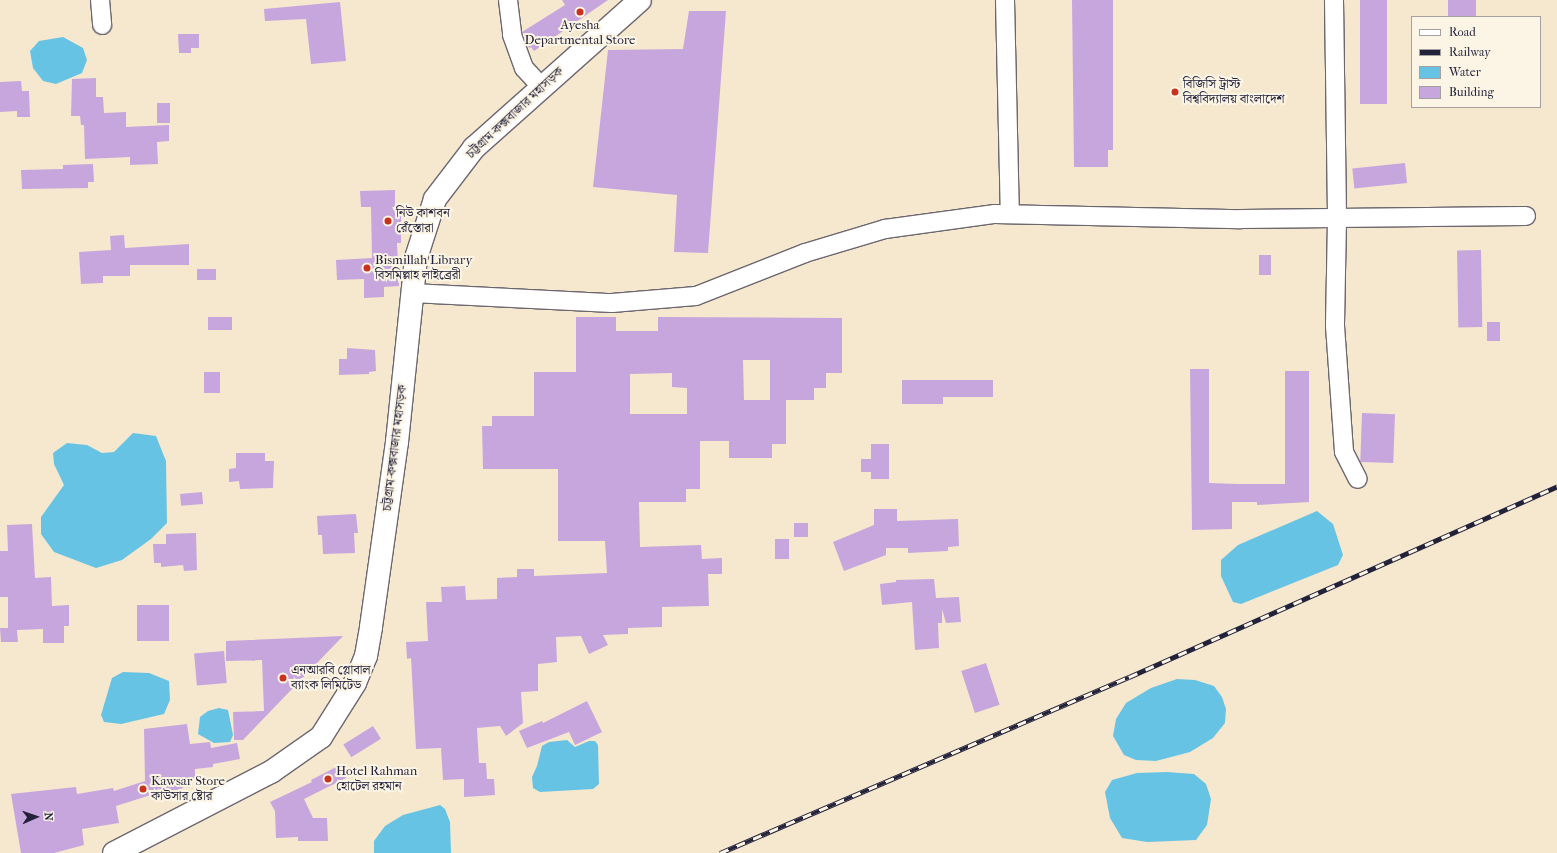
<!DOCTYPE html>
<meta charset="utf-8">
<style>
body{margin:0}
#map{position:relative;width:1557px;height:853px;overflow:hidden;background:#f6e8cf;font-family:"IM FELL French Canon","Noto Serif Bengali",serif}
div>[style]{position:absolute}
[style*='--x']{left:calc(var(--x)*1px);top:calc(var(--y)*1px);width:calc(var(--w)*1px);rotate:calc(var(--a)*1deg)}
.water>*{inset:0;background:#66c3e4}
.building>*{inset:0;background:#c7a6dd;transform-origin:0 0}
.roads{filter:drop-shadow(1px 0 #6c676f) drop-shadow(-1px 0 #6c676f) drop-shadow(0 1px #6c676f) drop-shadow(0 -1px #6c676f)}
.minor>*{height:18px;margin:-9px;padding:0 9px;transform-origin:9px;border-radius:9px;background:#fff}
.trunk>*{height:22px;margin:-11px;padding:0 11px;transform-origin:11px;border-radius:11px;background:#fff}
.rail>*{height:4.5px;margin-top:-2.25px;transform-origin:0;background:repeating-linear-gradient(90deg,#fcf5e5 0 9px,#22223b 0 18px);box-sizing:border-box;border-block:1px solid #22223b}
.dots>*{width:11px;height:11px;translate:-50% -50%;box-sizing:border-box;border:2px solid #fcf5e5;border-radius:50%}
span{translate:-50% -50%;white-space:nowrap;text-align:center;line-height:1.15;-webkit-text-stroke:4px #fcf5e5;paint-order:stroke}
.poi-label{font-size:13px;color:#22223b}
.left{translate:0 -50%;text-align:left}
.street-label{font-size:13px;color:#22223b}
.legend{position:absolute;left:1411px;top:16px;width:130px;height:92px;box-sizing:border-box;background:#fcf5e5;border:1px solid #a5a1a1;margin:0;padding:5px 7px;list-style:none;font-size:12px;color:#22223b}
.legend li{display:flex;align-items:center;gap:8px;height:20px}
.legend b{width:20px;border:1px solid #a5a1a1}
.north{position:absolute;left:16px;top:797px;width:40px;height:40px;-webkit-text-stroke:3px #fcf5e5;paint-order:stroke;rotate:88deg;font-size:11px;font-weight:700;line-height:16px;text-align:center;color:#22223b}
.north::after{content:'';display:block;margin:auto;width:14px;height:18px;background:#22223b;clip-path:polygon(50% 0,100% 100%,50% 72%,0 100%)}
</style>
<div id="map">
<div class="water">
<div style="clip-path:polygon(63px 37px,83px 48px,87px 60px,82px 73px,56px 84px,43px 81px,33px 68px,30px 51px,39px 41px)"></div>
<div style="clip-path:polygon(133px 433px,156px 436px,166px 461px,167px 523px,151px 539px,122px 560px,96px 568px,54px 552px,41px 534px,41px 517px,64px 485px,54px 464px,53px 453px,67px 443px,87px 445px,102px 453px,114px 452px)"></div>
<div style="clip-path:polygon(1317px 511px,1333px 524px,1343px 555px,1338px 565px,1241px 604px,1233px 602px,1221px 576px,1221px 560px,1238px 545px)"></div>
<div style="clip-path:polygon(123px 672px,149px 673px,169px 681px,170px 700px,164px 714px,121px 724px,104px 722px,101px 715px,112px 678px)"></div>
<div style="clip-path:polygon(1177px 679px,1195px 680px,1214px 686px,1222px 697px,1226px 709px,1225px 723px,1213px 738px,1190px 752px,1156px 761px,1136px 760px,1124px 755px,1113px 736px,1116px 719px,1126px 703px,1151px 688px)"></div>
<div style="clip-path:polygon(219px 708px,228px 710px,233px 735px,230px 742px,214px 743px,198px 734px,200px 717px,208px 711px)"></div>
<div style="clip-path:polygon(567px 740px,575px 747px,589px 741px,595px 741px,598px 745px,599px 784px,593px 789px,540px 792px,533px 788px,532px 777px,537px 766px,542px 746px,549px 742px)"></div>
<div style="clip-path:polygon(1167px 772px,1194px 774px,1206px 784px,1211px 799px,1207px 825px,1196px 840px,1147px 842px,1122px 838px,1110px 818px,1105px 792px,1112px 780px,1137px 773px)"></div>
<div style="clip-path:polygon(440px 805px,445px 809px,450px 822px,451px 853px,374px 853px,374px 841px,385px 826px,403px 815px)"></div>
</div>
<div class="building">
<div style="clip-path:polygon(562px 0,608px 0,534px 51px,531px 47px,529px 48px,522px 32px,565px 5px)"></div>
<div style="clip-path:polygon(1072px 0,1113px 0,1113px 150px,1108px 150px,1108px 167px,1074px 167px)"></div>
<div style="left:1360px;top:0;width:27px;height:104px"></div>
<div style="left:1448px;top:0;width:28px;height:17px"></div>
<div style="clip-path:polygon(340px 2px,346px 61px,311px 64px,306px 19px,265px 21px,264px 9px)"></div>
<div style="clip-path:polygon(689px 11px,726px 11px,708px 253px,674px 252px,677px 195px,593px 187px,608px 50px,683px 49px)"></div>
<div style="clip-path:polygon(178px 34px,199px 34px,199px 48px,191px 48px,191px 53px,179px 53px)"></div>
<div style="clip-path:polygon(96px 78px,96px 97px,103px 97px,104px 113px,126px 112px,126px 127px,169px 125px,169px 141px,157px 142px,158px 164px,130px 165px,130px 157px,85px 159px,84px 125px,81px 125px,80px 116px,71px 116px,72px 79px)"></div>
<div style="clip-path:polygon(21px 81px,22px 91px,29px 91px,30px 117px,17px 117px,17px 111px,0 112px,0 82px)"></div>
<div style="left:157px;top:103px;width:13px;height:20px"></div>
<div style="left:1405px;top:163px;width:20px;height:53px;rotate:84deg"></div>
<div style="clip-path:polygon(93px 164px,94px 182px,88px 182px,88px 188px,22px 189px,21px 170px,63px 169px,63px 165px)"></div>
<div style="clip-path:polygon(395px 190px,395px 216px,401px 216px,401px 243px,397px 243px,399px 286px,384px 287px,384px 297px,364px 298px,364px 279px,337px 280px,336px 260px,372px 258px,371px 207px,361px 207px,360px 191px)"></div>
<div style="clip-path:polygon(124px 235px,125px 248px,189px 244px,189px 265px,130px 265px,130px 276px,103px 276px,103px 283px,81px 284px,79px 252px,111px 250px,110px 236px)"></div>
<div style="left:1481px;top:250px;width:77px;height:24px;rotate:89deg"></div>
<div style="left:1259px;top:255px;width:12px;height:20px"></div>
<div style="left:197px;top:269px;width:19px;height:11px"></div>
<div style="left:232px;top:317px;width:13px;height:24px;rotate:90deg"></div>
<div style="clip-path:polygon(evenodd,576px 317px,616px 317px,616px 331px,658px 331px,658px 317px,842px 318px,842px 373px,826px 373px,826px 388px,814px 388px,814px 400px,786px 400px,786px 444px,772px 444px,772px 458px,729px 458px,729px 441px,700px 441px,700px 489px,686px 489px,686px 502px,639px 502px,640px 547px,701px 545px,702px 559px,722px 558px,722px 574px,708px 574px,709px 606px,662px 607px,662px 627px,628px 628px,628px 634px,603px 635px,608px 645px,589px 654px,581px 636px,556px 637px,557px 662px,538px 664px,538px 691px,521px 692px,523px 723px,506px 736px,500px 726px,477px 728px,479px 763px,486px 763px,487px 779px,494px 779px,495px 795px,464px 797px,464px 779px,443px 780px,441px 748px,416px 749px,411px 658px,407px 659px,406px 642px,428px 641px,426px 602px,442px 602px,441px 587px,465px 586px,466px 600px,497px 599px,497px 578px,517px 577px,517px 569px,534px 569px,534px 576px,607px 573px,605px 541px,558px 541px,558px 469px,483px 469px,482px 426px,492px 426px,492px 416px,534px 416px,534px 372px,576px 372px,576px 317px,743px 360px,770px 360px,770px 400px,744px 400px,743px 360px,576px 317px,672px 373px,672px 387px,687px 388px,687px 414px,630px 414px,630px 374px,672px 373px)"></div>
<div style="left:1487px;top:322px;width:13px;height:19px"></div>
<div style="clip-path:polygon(347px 348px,375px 350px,376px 371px,369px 372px,369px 374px,339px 375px,339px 359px,347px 359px)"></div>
<div style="clip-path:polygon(1190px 369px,1209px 369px,1209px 483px,1237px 484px,1285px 484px,1285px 371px,1309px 371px,1309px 502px,1257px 505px,1257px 502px,1232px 502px,1232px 529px,1192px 530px)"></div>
<div style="left:204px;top:372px;width:16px;height:21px"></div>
<div style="clip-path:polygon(902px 380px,993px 380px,993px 397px,943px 397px,943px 404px,902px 404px)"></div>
<div style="left:1362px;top:413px;width:33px;height:49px;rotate:2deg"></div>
<div style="clip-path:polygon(871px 444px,889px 444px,889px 479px,871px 479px,871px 472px,861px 472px,861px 459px,871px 459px)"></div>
<div style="clip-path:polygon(236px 453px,265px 453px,265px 461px,274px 461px,273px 488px,240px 489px,239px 481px,229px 482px,229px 469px,236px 468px)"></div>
<div style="left:202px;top:492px;width:12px;height:22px;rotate:85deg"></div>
<div style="clip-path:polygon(874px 509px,897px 509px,897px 521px,958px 519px,959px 546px,948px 547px,948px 551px,908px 553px,908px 548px,886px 548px,886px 555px,844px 571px,833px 542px,874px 525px)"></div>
<div style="clip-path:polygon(356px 514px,358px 533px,354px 533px,355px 553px,323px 554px,322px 535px,318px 535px,317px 516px)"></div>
<div style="left:808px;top:523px;width:14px;height:14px;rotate:90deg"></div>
<div style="clip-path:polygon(32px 524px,35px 578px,51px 577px,52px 606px,69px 605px,69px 626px,64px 626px,64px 643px,43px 643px,43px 629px,17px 630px,18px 642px,1px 642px,0 628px,8px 628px,8px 597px,0 597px,0 551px,8px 551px,7px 525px)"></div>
<div style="clip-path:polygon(196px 533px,197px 570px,184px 571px,183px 565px,161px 567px,161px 563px,154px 563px,153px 544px,166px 544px,166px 534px)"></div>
<div style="left:789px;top:539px;width:20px;height:14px;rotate:90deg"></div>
<div style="clip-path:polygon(934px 579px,936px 598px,959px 597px,961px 622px,946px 623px,942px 609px,942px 623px,938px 623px,939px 648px,915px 650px,912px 602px,882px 605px,880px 584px,896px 582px,896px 580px)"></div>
<div style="left:137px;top:605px;width:32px;height:36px"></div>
<div style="clip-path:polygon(343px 636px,243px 740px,234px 740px,233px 712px,264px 711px,262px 660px,226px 661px,226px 641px)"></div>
<div style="left:224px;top:651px;width:32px;height:30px;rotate:85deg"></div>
<div style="left:986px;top:663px;width:44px;height:26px;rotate:72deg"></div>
<div style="clip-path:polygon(587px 701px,602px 732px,575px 745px,569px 732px,527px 748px,519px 731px,542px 721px,543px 723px)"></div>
<div style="clip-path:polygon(187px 724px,190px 744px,210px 742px,211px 748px,237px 743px,240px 759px,213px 764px,213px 767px,195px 769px,195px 778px,180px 779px,183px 788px,158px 797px,157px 793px,116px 806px,119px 823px,82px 829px,84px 845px,54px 853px,21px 853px,11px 794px,76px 787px,77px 794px,113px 788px,114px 791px,145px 781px,144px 729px)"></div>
<div style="left:373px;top:726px;width:15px;height:35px;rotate:58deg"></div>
<div style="clip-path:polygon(340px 765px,346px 778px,304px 799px,313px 818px,327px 818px,328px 841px,298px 841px,298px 837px,276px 838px,275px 811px,270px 802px,312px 782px,311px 780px)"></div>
</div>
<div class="roads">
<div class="minor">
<div style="--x:100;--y:0;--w:25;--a:85"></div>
<div style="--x:508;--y:0;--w:35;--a:83"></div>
<div style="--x:512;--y:35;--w:35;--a:70"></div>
<div style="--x:524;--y:68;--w:26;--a:47"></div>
<div style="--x:1005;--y:0;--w:214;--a:88.7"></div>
<div style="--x:1334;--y:0;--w:220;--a:89.2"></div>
<div style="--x:1337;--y:220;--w:106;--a:91.1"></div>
<div style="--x:1335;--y:326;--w:126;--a:85.9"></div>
<div style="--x:1344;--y:452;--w:30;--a:63"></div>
<div style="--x:412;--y:293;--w:200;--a:2.9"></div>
<div style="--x:612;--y:303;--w:84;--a:-4.8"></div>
<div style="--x:696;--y:296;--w:117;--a:-21.5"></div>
<div style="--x:805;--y:253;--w:84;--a:-16.7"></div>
<div style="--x:885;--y:229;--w:111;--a:-7.8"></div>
<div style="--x:995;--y:214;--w:246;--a:1.2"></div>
<div style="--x:1241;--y:219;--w:285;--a:-0.6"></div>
</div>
<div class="trunk">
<div style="--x:114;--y:853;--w:177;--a:-27.3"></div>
<div style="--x:271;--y:772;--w:61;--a:-35"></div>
<div style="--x:321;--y:737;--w:64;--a:-57.8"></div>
<div style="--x:355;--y:683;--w:29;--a:-68"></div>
<div style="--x:366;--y:656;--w:29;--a:-80"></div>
<div style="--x:371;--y:627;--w:187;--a:-82"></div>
<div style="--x:397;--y:442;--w:185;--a:-84.1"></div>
<div style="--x:416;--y:258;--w:62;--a:-72.1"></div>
<div style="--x:435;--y:199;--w:64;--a:-52.6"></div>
<div style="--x:474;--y:148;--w:222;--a:-41.7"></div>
</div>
</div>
<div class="rail">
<div style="--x:720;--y:853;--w:445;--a:-23.3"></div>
<div style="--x:1129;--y:677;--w:469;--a:-24"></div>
</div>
<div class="dots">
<div style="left:580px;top:12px;background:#c8321e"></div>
<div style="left:1175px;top:92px;background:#c8321e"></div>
<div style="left:388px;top:221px;background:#c8321e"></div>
<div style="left:367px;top:268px;background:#c8321e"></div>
<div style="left:283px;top:678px;background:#c8321e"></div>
<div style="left:328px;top:779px;background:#c8321e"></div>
<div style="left:143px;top:789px;background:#c8321e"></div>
</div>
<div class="poi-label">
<span style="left:580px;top:33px">Ayesha<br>Departmental Store</span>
<span class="left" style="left:1183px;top:92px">বিজিসি ট্রাস্ট<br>বিশ্ববিদ্যালয় বাংলাদেশ</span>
<span class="left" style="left:396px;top:221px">নিউ কাশবন<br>রেঁস্তোরা</span>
<span class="left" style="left:375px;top:268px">Bismillah Library<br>বিসমিল্লাহ লাইব্রেরী</span>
<span class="left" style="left:291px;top:678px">এনআরবি গ্লোবাল<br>ব্যাংক লিমিটেড</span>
<span class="left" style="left:336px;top:779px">Hotel Rahman<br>হোটেল রহমান</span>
<span class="left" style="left:151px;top:789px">Kawsar Store<br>কাউসার ষ্টোর</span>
</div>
<div class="street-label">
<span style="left:515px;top:113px;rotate:-43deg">চট্টগ্রাম-কক্সবাজার মহাসড়ক</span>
<span style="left:395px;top:448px;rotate:-83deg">চট্টগ্রাম-কক্সবাজার মহাসড়ক</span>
</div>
<ul class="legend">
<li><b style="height:5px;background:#fff"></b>Road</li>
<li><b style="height:5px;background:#22223b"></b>Railway</li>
<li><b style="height:11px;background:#66c3e4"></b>Water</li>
<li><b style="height:11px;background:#c7a6dd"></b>Building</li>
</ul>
<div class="north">N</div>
</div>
